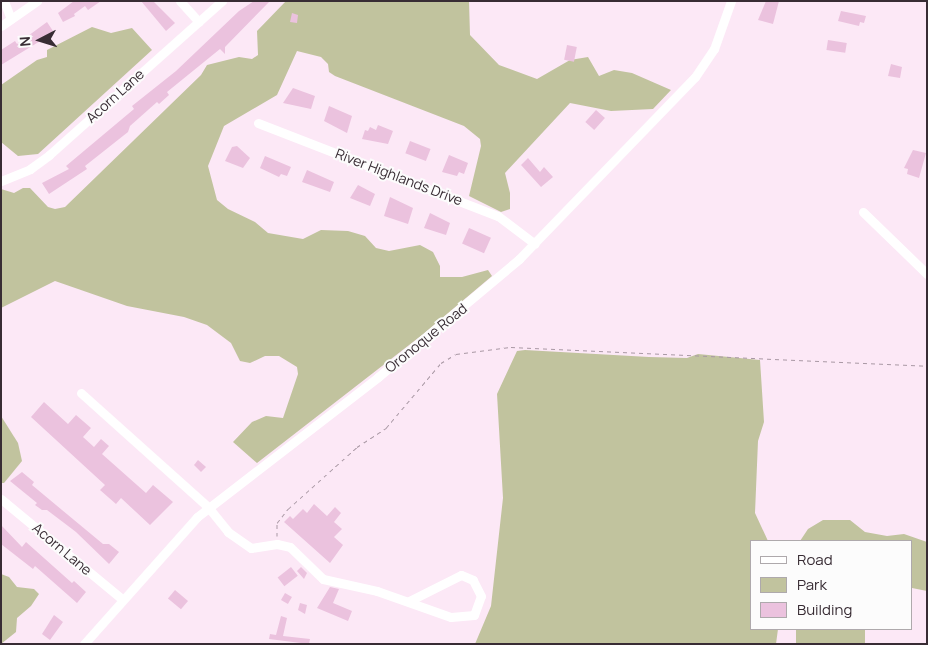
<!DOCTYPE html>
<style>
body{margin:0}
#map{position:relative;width:928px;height:645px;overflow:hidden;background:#fce8f6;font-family:Manrope,sans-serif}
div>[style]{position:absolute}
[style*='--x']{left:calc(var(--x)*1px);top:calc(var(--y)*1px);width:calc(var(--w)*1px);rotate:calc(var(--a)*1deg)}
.green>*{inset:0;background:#c1c39e;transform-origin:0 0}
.building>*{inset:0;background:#ebc2de;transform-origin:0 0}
.path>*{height:1px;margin-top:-0.5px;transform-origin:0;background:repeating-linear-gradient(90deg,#a998a4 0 4px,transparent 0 8px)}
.minor>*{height:9px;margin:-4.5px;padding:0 4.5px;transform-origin:4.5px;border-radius:4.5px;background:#fff}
span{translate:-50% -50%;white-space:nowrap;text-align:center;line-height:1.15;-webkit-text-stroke:4px #fcfcfc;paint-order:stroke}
.street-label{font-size:14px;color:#382c34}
.frame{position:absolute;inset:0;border:2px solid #382c34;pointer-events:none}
.legend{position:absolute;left:750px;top:540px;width:162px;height:90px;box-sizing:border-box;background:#fcfcfc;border:1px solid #aea9ac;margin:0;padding:6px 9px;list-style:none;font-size:15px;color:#382c34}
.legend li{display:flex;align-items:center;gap:10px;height:25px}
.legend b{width:25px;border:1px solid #aea9ac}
.north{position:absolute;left:15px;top:15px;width:50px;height:50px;-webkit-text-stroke:4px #fcfcfc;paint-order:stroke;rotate:265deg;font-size:14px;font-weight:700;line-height:20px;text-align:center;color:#382c34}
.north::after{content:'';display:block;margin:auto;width:18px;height:22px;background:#382c34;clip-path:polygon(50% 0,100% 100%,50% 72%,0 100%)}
</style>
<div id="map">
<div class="green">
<div style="clip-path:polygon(286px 1px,469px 1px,470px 35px,499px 65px,537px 79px,570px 60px,588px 57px,599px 76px,614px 70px,632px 73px,671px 90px,653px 109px,611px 111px,570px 103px,505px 173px,510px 193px,510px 209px,501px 212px,469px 196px,481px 146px,480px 139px,464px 126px,335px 76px,329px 72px,328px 64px,321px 57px,297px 51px,277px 95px,224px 126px,208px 166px,217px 200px,228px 209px,255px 222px,268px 233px,303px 239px,321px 230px,348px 231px,365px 236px,376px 248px,389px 251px,420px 245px,433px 252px,440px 266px,440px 277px,462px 277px,488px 270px,492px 276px,422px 335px,257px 463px,233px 442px,252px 422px,266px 416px,283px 418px,298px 374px,297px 367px,279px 356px,265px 356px,250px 363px,240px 361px,231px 343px,207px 325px,184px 317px,127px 306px,55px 281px,1px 308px,1px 189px,14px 193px,23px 188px,30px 188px,48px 207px,55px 209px,65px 207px,201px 75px,207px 65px,239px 57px,252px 59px,258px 55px,257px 31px)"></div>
<div style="clip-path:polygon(92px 27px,111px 33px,132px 28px,152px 50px,38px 154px,18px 156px,1px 142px,1px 85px,37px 60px,47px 57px,47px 50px)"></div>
<div style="clip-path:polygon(525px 350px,649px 357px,687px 358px,698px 354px,760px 360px,764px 422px,758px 441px,755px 513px,768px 541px,752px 541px,752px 629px,778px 629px,776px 644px,475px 644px,491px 606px,503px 498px,497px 394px,517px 351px)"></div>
<div style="clip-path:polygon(1px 416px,18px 443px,22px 461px,4px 483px,1px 483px)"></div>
<div style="clip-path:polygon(823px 520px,850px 520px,865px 532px,887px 536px,904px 534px,927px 542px,927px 591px,912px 588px,912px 541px,800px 541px,808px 529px)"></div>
<div style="clip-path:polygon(1px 574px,9px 577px,17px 587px,34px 589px,39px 594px,31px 606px,17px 618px,16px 632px,1px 644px)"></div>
<div style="left:796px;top:629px;width:69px;height:15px"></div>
</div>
<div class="building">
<div style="clip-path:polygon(74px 1px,101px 1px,88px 10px,85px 6px,74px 14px,75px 16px,63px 22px,58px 13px)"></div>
<div style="clip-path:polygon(141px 1px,153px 1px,175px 23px,166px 31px)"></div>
<div style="clip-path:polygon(254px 1px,270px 1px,225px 47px,225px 54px,220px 49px,167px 92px,169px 95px,159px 104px,157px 102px,130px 126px,128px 132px,85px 166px,87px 169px,49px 194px,42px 183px,69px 169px,66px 166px,134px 109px,132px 106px,176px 71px,239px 11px)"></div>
<div style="clip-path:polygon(766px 1px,779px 1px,773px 24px,758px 20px)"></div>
<div style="clip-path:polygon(841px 11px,866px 16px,864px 23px,860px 22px,859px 26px,838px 21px)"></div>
<div style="clip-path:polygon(292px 13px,298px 15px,297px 23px,290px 22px)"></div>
<div style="clip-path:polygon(47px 22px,53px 31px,50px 35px,1px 65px,1px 50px,15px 41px,17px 44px)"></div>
<div style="left:828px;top:40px;width:19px;height:10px;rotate:9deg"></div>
<div style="left:567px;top:45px;width:10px;height:15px;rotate:11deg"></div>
<div style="clip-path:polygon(891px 64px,902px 67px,900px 78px,888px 76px)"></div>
<div style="clip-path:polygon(293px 88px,315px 96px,311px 109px,283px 103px)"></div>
<div style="clip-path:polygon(329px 106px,352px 116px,347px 133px,324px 121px)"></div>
<div style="left:596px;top:110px;width:12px;height:16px;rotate:42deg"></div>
<div style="clip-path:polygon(378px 125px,393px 131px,388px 144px,362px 139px,365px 130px,368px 131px,370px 127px,376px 130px)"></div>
<div style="left:410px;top:141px;width:22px;height:13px;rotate:21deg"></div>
<div style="clip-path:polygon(237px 146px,250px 158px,243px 168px,225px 161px,232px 147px)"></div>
<div style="clip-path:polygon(913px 150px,926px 153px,919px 178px,907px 174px,908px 169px,904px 168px)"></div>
<div style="clip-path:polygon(449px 155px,468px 163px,464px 174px,459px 172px,457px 176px,442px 172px)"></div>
<div style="clip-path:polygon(265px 156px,291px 167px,287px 176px,281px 174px,279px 177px,260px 168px)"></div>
<div style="clip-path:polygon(528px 158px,540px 172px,544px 167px,553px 177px,541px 187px,521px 165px)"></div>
<div style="clip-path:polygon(307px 170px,334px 182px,330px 192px,302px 182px)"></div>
<div style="clip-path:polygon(358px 185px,375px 194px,370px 206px,350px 198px)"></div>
<div style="clip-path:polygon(390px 197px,413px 208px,408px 224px,384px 216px)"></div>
<div style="clip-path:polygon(430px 213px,450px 223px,446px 235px,424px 228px)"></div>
<div style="left:469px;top:228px;width:24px;height:17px;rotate:24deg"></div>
<div style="clip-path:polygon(44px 402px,68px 424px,76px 415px,91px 428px,83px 437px,94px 447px,101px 439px,109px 446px,102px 454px,146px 493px,153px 485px,173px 502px,150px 525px,121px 498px,116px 504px,100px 490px,105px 485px,31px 417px)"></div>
<div style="clip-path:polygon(198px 460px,206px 467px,201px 472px,194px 465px)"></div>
<div style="clip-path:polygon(22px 472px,34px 482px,32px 485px,62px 510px,103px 544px,109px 544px,119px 552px,109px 564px,76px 532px,47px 510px,42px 510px,35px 505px,37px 503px,10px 481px)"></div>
<div style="clip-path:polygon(314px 504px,327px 516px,335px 507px,341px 513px,334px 522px,342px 529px,334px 537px,343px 545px,330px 563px,284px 522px,290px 516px,293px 519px,303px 509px,307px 513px)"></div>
<div style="clip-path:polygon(1px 525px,22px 547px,26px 542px,72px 583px,74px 581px,86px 592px,77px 603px,35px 566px,33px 569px,1px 544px)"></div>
<div style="left:291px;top:567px;width:11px;height:17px;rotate:52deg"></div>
<div style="clip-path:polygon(301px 567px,307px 573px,304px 579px,297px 571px)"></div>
<div style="clip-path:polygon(330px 587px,339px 589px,333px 603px,352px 611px,348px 621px,317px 608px)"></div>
<div style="left:175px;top:590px;width:17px;height:11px;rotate:40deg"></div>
<div style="left:285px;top:593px;width:8px;height:8px;rotate:30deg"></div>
<div style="clip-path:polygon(300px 603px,307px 605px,305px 614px,298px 610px)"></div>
<div style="clip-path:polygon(54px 615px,63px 622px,50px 640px,42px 634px)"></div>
<div style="clip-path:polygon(281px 616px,287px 618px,283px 636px,310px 639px,309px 644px,269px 639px,270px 634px,276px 635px)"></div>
</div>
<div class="path">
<div style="--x:277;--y:536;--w:13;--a:-90"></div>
<div style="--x:277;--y:523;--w:18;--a:-52"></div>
<div style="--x:288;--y:509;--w:93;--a:-41.9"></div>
<div style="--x:357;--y:447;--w:35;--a:-33"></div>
<div style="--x:386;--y:428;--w:85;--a:-49.8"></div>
<div style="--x:441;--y:363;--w:17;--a:-31"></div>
<div style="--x:456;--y:354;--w:55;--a:-7.3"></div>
<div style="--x:511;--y:347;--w:416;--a:2.6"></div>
</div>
<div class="minor">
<div style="--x:4;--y:1;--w:19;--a:69"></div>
<div style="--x:180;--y:1;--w:28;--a:48"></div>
<div style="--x:1;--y:26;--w:44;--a:-34.8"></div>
<div style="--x:258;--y:123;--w:257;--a:21.2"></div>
<div style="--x:498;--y:216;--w:46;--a:37.1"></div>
<div style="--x:1;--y:181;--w:31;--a:-22"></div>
<div style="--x:30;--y:169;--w:24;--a:-36"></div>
<div style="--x:49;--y:155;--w:232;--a:-41.7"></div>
<div style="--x:863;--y:212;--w:89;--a:44.1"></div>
<div style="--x:81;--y:393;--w:171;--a:41.9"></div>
<div style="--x:208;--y:507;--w:32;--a:51"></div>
<div style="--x:228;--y:532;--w:28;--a:35"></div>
<div style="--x:251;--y:548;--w:26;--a:-9"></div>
<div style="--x:277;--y:544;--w:13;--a:13"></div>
<div style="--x:290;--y:547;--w:46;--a:44.1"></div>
<div style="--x:323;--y:579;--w:55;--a:12.5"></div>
<div style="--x:377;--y:591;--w:78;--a:19.4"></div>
<div style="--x:451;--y:617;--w:23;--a:-5"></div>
<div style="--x:474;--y:615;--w:20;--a:-70"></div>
<div style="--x:481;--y:596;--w:18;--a:-117"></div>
<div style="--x:473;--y:580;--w:13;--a:-157"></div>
<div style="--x:461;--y:575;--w:58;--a:153.4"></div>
<div style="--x:1;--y:499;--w:157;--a:39.6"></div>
<div style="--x:84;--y:644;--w:170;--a:-48.3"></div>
<div style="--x:197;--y:517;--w:229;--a:-37.7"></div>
<div style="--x:378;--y:377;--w:184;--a:-39.9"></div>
<div style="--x:519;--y:259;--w:253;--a:-46"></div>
<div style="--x:695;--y:77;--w:34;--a:-56"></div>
<div style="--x:714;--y:49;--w:51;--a:-70.5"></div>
</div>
<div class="street-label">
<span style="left:115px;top:96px;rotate:-42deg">Acorn Lane</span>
<span style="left:399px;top:177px;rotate:21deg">River Highlands Drive</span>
<span style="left:426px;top:338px;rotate:-39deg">Oronoque Road</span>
<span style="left:62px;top:549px;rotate:40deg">Acorn Lane</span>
</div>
<div class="frame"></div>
<ul class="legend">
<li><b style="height:6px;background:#fff"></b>Road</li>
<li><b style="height:14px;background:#c1c39e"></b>Park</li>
<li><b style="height:14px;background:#ebc2de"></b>Building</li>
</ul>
<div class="north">N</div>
</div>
